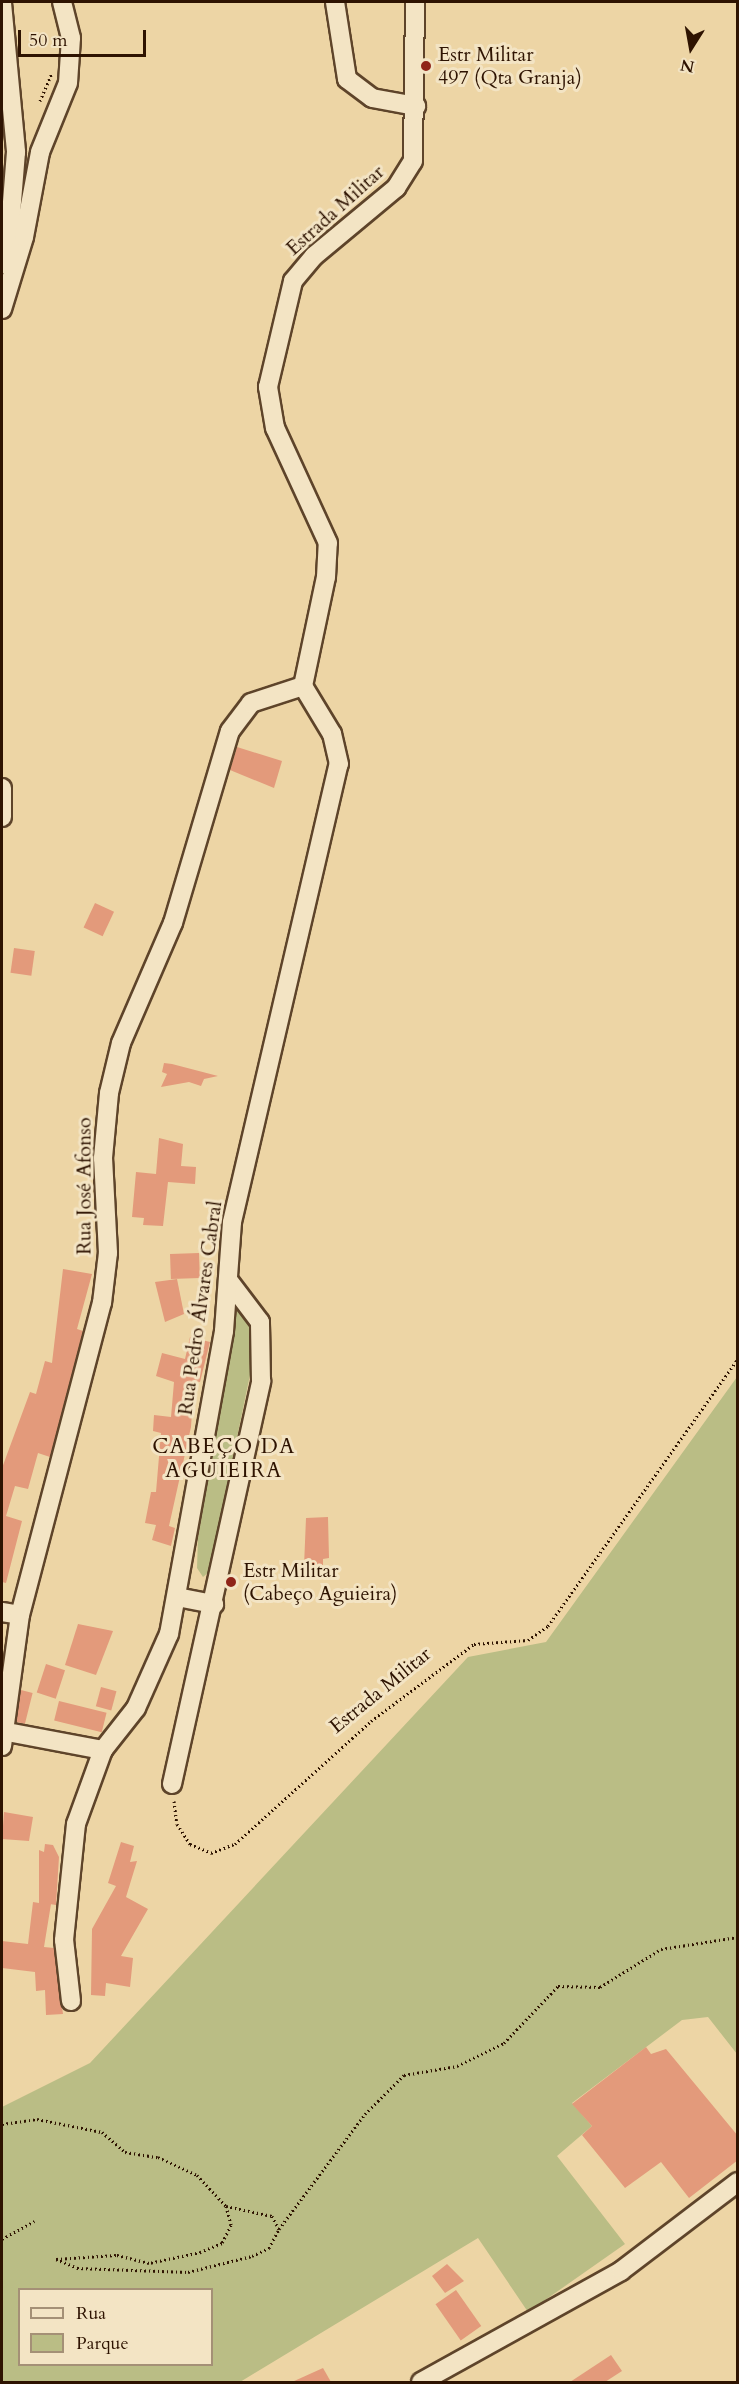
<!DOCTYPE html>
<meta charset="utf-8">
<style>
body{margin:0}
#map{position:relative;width:739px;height:2384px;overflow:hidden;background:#edd5a5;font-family:Cardo,serif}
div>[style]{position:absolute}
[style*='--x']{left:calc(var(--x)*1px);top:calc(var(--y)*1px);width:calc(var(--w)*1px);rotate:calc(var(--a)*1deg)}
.green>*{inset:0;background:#babd85}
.building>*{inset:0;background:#e39a7b;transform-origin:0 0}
.path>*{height:3px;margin-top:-1.5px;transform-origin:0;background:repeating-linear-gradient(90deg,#2e1301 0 1.5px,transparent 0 4.5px)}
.roads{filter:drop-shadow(2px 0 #5e442a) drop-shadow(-2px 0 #5e442a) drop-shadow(0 2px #5e442a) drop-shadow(0 -2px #5e442a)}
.minor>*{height:18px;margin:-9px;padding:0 9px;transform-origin:9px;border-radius:9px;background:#f3e4c4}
.dots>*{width:16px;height:16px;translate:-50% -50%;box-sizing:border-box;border:3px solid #f3e4c4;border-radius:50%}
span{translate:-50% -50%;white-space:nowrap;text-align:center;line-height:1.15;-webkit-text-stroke:6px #f3e4c4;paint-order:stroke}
.poi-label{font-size:20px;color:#2e1301}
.left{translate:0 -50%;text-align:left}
.street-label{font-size:20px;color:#2e1301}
.neighbourhood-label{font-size:21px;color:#2e1301;letter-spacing:1.5px}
.frame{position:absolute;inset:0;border:3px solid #2e1301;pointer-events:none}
.legend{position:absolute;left:18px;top:2288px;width:195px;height:78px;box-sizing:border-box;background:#f3e4c4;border:2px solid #a49076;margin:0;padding:8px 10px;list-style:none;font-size:18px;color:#2e1301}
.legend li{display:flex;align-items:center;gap:12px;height:30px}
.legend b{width:30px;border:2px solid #a49076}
.north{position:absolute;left:661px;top:18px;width:60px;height:60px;-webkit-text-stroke:4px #f3e4c4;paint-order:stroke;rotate:191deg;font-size:16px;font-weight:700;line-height:24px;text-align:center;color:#2e1301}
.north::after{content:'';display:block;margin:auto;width:21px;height:27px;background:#2e1301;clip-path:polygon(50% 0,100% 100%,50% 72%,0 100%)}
.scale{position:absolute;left:18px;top:30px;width:128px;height:27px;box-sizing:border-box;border:3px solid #2e1301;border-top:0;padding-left:8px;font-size:18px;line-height:21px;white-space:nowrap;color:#2e1301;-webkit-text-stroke:4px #f3e4c4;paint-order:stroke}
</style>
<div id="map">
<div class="green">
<div style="clip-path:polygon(238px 1305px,251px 1322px,250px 1375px,209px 1572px,203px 1577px,197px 1568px,198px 1537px)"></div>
<div style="clip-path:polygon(evenodd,737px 1377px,737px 2054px,708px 2017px,682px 2020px,572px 2103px,592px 2126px,557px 2156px,625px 2244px,528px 2312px,478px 2238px,240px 2382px,2px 2382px,2px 2107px,90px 2063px,468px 1657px,546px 1642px,737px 1377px,20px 2290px,212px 2290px,212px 2364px,20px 2364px,20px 2290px)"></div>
</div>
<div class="building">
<div style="clip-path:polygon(237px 747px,282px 761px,274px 788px,230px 770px)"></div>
<div style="left:95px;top:903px;width:21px;height:27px;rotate:25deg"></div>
<div style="left:14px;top:948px;width:21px;height:25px;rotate:8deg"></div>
<div style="clip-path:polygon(164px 1063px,172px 1064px,218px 1076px,204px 1079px,201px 1086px,189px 1082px,161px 1087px,167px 1074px,162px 1072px)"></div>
<div style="clip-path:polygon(159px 1138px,183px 1144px,181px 1166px,196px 1167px,195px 1184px,168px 1182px,163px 1226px,143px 1225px,144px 1218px,132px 1217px,136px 1172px,156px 1174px)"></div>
<div style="left:199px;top:1253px;width:25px;height:29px;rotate:88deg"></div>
<div style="clip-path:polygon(63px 1269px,92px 1274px,77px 1329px,83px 1331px,50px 1457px,38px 1453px,28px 1489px,15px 1486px,6px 1516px,22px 1521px,6px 1583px,2px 1582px,2px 1468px,30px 1392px,36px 1394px,45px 1361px,52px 1363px)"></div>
<div style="clip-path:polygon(177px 1279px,184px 1314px,165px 1322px,155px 1282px)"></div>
<div style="clip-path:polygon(190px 1337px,210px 1342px,200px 1382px,194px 1381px,191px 1427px,169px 1526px,175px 1528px,171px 1546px,152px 1540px,156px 1525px,145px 1523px,151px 1492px,156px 1492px,161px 1433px,153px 1431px,154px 1415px,171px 1417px,174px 1382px,156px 1376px,162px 1353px,185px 1359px)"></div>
<div style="clip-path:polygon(328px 1517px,329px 1558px,323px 1559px,323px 1565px,304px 1566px,306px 1518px)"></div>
<div style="clip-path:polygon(78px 1624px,113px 1631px,96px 1675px,65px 1665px)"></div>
<div style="left:46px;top:1664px;width:20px;height:30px;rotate:18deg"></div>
<div style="left:101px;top:1687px;width:16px;height:20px;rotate:15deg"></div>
<div style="left:21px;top:1690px;width:12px;height:32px;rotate:14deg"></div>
<div style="left:59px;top:1701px;width:49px;height:20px;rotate:14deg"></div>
<div style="clip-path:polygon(4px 1812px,33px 1817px,29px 1841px,2px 1839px)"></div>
<div style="clip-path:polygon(121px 1842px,134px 1846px,130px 1862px,137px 1861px,126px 1897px,148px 1909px,121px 1956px,133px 1958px,130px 1987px,106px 1983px,105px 1996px,91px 1995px,92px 1929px,116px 1886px,108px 1883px)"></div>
<div style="clip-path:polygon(45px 1844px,53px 1845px,59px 1857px,56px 1905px,43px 1903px,51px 1904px,44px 1947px,54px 1948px,63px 2014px,46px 2015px,45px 1990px,36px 1991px,35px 1972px,2px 1968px,2px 1941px,28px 1944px,33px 1902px,39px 1903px,39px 1850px,44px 1852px)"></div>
<div style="clip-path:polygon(646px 2047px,651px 2054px,666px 2049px,738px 2136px,738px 2160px,689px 2198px,661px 2162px,625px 2188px,582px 2135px,592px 2126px,572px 2104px)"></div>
<div style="clip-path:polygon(447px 2264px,464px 2281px,445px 2293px,432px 2276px)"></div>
<div style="left:456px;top:2290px;width:44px;height:25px;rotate:55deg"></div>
<div style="clip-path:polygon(611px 2355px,622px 2371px,605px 2382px,570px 2382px)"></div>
<div style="clip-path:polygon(323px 2368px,331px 2382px,292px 2382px)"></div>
</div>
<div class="path">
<div style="--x:40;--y:101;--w:30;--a:-67"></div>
<div style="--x:174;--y:1801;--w:23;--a:83"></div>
<div style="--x:177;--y:1824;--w:24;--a:57"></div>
<div style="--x:190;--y:1844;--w:23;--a:23"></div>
<div style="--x:211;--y:1853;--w:26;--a:-21"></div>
<div style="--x:235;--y:1844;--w:183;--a:-42.1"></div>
<div style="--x:371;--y:1721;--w:129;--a:-36.8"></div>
<div style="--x:474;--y:1644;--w:54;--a:-4.2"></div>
<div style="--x:528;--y:1640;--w:24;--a:-35"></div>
<div style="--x:548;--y:1626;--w:328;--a:-54.6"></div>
<div style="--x:2;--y:2124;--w:35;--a:-8"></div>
<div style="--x:37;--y:2119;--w:66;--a:11.3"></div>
<div style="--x:102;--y:2132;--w:30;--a:41"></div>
<div style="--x:125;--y:2152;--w:33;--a:9"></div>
<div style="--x:158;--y:2157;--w:43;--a:24.8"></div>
<div style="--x:197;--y:2175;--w:42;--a:46.9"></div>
<div style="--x:226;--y:2206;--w:47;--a:12.3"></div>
<div style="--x:272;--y:2216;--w:15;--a:62"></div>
<div style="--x:279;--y:2229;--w:144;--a:-53.2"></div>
<div style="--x:365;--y:2114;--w:55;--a:-45"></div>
<div style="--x:404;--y:2075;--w:54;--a:-9.6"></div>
<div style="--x:457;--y:2066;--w:52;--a:-26.1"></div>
<div style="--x:504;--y:2043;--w:79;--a:-46.5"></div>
<div style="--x:558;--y:1986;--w:42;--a:1.4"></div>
<div style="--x:600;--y:1987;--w:72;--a:-31.9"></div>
<div style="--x:661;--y:1949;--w:78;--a:-8.9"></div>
<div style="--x:226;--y:2206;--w:20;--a:75"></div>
<div style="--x:231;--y:2225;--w:20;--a:117"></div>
<div style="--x:222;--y:2243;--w:23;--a:157"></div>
<div style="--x:201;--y:2252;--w:53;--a:168.1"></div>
<div style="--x:149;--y:2263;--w:34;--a:-166"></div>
<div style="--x:116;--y:2255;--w:60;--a:176.2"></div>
<div style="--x:56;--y:2259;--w:23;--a:23"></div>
<div style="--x:77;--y:2268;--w:111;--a:2.1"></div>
<div style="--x:188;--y:2272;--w:66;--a:-14"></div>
<div style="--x:252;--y:2256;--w:19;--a:-25"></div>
<div style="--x:269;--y:2248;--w:21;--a:-62"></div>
<div style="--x:2;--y:2239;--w:37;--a:-29"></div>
</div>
<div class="roads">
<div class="minor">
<div style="--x:335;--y:2;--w:78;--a:81.1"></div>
<div style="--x:347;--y:79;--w:31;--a:37"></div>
<div style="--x:372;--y:98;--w:45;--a:10.3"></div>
<div style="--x:2;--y:3;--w:150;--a:84.6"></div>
<div style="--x:16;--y:152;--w:113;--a:94.6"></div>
<div style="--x:2;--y:309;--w:75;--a:-73"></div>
<div style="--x:24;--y:237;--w:86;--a:-79.3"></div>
<div style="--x:40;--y:152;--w:74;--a:-67.9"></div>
<div style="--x:68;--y:83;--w:45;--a:-86.2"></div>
<div style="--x:71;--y:38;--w:37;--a:-104"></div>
<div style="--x:2;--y:788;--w:29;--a:90"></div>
<div style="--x:177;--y:1597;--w:38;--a:11"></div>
<div style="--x:2;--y:1612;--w:18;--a:9"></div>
<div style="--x:2;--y:1731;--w:103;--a:10.7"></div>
<div style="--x:2;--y:1746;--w:132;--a:-82.2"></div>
<div style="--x:20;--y:1615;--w:323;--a:-75.3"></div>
<div style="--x:102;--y:1303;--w:50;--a:-83.2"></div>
<div style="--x:108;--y:1253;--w:95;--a:-93"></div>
<div style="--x:103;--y:1158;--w:65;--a:-84.7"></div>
<div style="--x:109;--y:1093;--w:51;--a:-76.5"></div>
<div style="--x:121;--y:1043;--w:131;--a:-66.6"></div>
<div style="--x:173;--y:923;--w:200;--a:-73.5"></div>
<div style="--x:230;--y:731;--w:35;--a:-53"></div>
<div style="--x:251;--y:703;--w:55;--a:-18.1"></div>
<div style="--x:172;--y:1784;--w:413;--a:-77.5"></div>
<div style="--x:261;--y:1381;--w:59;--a:-91"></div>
<div style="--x:260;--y:1322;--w:51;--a:-127.1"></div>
<div style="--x:71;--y:2001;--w:61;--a:-96.5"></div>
<div style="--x:64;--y:1940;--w:117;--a:-84.1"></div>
<div style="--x:76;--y:1824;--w:79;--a:-70"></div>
<div style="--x:103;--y:1750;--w:53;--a:-51.8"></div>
<div style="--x:136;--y:1708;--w:81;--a:-66"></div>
<div style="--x:169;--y:1634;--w:308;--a:-79.7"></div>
<div style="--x:224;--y:1331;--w:109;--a:-85.8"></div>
<div style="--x:232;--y:1222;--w:470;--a:-76.9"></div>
<div style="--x:339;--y:764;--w:31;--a:-103"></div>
<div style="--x:332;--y:734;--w:56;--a:-121.1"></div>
<div style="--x:303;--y:686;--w:111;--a:-78.1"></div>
<div style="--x:326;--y:577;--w:34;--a:-87"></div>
<div style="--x:328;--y:543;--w:127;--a:-114.7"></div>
<div style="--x:275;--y:428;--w:42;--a:-99.7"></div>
<div style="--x:268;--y:387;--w:109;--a:-76.7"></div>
<div style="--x:293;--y:281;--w:33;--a:-50"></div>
<div style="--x:314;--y:256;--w:107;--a:-39.7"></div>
<div style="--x:396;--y:188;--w:32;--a:-58"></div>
<div style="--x:413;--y:161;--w:159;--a:-89.3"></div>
<div style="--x:421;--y:2382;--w:229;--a:-29"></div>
<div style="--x:621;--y:2271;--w:147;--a:-37.3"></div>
</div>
</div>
<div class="dots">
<div style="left:426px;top:66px;background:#8f2418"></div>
<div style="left:231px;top:1582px;background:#8f2418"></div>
</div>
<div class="poi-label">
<span class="left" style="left:438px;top:66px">Estr Militar<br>497 (Qta Granja)</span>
<span class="left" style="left:243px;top:1582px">Estr Militar<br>(Cabeço Aguieira)</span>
</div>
<div class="street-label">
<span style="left:335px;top:210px;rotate:-42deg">Estrada Militar</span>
<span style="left:84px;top:1186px;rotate:-90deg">Rua José Afonso</span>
<span style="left:200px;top:1308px;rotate:-82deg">Rua Pedro Álvares Cabral</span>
<span style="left:380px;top:1690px;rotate:-39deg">Estrada Militar</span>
</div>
<div class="neighbourhood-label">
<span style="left:224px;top:1459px">CABEÇO DA<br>AGUIEIRA</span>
</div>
<div class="frame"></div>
<ul class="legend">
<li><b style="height:8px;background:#f3e4c4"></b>Rua</li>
<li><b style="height:16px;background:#babd85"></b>Parque</li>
</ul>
<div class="north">N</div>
<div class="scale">50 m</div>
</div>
